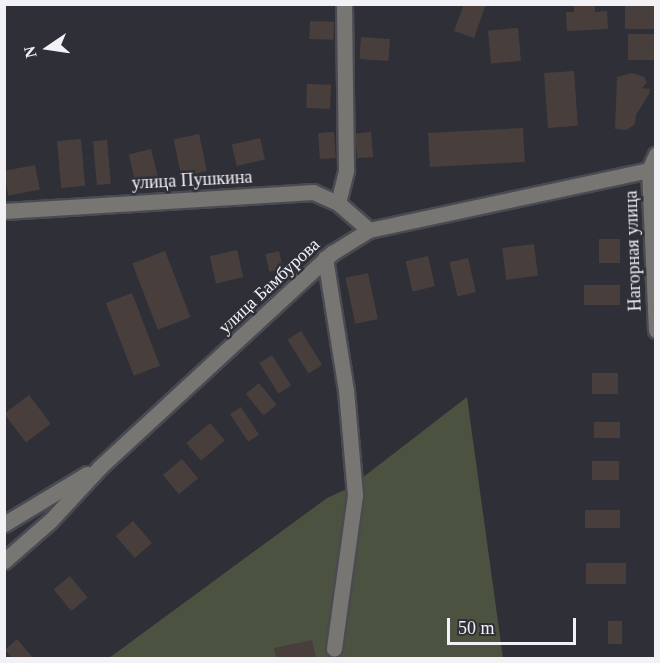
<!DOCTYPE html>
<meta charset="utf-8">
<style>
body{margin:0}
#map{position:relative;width:660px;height:663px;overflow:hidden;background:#2f2f37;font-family:Georgia,serif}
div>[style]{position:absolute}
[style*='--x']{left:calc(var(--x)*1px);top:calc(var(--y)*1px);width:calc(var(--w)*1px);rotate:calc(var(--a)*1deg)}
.green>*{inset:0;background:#4b5240}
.building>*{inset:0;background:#483f3d;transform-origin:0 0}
.roads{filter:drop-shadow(2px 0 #4a4a52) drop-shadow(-2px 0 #4a4a52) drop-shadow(0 2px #4a4a52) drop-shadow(0 -2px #4a4a52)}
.minor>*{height:15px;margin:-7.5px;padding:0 7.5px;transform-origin:7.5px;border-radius:7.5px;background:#787672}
span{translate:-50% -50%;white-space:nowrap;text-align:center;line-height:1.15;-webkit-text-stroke:5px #2f2f37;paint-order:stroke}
.street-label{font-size:18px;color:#f1f1f6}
.frame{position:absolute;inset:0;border:6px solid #f1f1f6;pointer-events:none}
.north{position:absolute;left:18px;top:18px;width:60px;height:60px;-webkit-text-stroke:4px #2f2f37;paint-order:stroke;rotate:257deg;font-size:16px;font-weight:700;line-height:24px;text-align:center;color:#f1f1f6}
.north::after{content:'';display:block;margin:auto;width:21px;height:27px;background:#f1f1f6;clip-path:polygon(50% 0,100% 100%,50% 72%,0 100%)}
.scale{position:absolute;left:447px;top:618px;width:129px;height:27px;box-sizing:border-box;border:3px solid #f1f1f6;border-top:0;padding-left:8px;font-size:18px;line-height:21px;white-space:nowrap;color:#f1f1f6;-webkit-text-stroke:4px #2f2f37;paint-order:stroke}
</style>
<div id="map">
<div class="green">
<div style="clip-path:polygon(467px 397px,503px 658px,109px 658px,327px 498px,349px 488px)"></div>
</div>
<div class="building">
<div style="clip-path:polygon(464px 4px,486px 4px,474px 38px,454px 31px)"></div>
<div style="clip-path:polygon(574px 4px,595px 4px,595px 12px,607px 11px,608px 29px,567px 31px,566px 12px,574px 12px)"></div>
<div style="left:625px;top:4px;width:31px;height:25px"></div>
<div style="left:310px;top:21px;width:24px;height:18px;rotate:2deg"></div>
<div style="left:518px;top:28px;width:33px;height:30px;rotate:85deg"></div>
<div style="left:656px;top:34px;width:26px;height:28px;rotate:90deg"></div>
<div style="left:361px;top:37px;width:29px;height:22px;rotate:4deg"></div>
<div style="left:574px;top:71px;width:55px;height:30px;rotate:86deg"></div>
<div style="clip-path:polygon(632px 73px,644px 77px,647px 82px,642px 88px,650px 89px,649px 94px,636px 115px,635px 124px,627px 130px,615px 129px,617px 77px)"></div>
<div style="left:307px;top:84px;width:24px;height:24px;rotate:2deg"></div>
<div style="left:523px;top:128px;width:34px;height:95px;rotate:87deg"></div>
<div style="left:334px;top:132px;width:26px;height:16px;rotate:86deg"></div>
<div style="left:371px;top:132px;width:25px;height:16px;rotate:85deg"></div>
<div style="left:199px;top:134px;width:38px;height:26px;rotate:78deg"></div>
<div style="left:260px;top:138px;width:22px;height:29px;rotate:77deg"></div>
<div style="left:81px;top:139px;width:47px;height:24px;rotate:85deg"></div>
<div style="left:107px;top:140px;width:44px;height:14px;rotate:85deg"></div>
<div style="left:151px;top:149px;width:30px;height:23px;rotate:76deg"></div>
<div style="left:35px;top:165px;width:25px;height:32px;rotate:79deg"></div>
<div style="left:599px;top:239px;width:21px;height:24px"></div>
<div style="left:534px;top:244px;width:32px;height:32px;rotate:83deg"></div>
<div style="left:237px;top:250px;width:28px;height:28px;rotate:77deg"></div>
<div style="left:165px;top:251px;width:71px;height:35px;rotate:69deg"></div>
<div style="left:279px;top:251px;width:18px;height:14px;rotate:77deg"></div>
<div style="left:428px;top:256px;width:31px;height:23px;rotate:77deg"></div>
<div style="left:468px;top:258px;width:35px;height:19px;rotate:77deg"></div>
<div style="left:368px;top:273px;width:47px;height:23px;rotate:78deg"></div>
<div style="left:584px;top:285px;width:36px;height:20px"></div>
<div style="left:132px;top:293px;width:78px;height:28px;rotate:69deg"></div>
<div style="left:301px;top:331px;width:40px;height:16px;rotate:58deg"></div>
<div style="left:272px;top:355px;width:36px;height:15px;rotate:58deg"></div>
<div style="left:592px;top:373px;width:26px;height:21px"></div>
<div style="left:259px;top:383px;width:28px;height:17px;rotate:51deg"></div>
<div style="left:29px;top:395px;width:36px;height:31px;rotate:53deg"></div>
<div style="left:241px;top:407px;width:33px;height:13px;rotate:57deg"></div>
<div style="left:594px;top:422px;width:26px;height:16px"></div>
<div style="left:210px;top:423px;width:23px;height:31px;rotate:50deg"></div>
<div style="left:182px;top:459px;width:25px;height:25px;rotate:50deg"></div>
<div style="left:619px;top:461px;width:19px;height:27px;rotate:90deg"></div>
<div style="left:620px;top:510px;width:18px;height:35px;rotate:90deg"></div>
<div style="left:133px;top:521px;width:29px;height:23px;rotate:49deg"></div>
<div style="left:586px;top:563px;width:40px;height:21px"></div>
<div style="left:70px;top:576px;width:28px;height:21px;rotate:51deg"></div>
<div style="left:608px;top:621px;width:14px;height:23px"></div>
<div style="clip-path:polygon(17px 639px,33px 658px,12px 658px,5px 650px)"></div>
<div style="clip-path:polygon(312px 640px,316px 658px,276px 658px,274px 648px)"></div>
</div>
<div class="roads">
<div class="minor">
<div style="--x:656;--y:169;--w:7;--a:172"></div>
<div style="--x:649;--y:170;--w:160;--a:87.5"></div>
<div style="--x:338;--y:203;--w:34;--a:-76"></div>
<div style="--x:346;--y:170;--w:166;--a:-90.7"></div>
<div style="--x:4;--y:211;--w:310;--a:-3.5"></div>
<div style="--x:313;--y:192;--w:27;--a:24"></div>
<div style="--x:338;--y:203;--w:41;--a:41.1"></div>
<div style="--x:325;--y:258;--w:134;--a:81"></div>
<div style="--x:346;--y:390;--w:105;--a:85.1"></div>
<div style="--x:355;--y:495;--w:155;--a:97.8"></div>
<div style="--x:4;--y:524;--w:97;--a:-31.1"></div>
<div style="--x:4;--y:561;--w:62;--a:-41.1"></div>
<div style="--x:51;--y:520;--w:72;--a:-47.2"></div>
<div style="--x:100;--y:467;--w:316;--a:-42.7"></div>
<div style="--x:332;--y:253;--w:44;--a:-31.9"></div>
<div style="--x:369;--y:230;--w:286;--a:-12.1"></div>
<div style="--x:649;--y:170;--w:17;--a:-66"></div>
</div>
</div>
<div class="street-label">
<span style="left:192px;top:180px;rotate:-3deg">улица Пушкина</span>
<span style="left:633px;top:251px;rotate:-92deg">Нагорная улица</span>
<span style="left:269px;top:286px;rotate:-43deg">улица Бамбурова</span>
</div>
<div class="frame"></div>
<div class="north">N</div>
<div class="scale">50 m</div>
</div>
